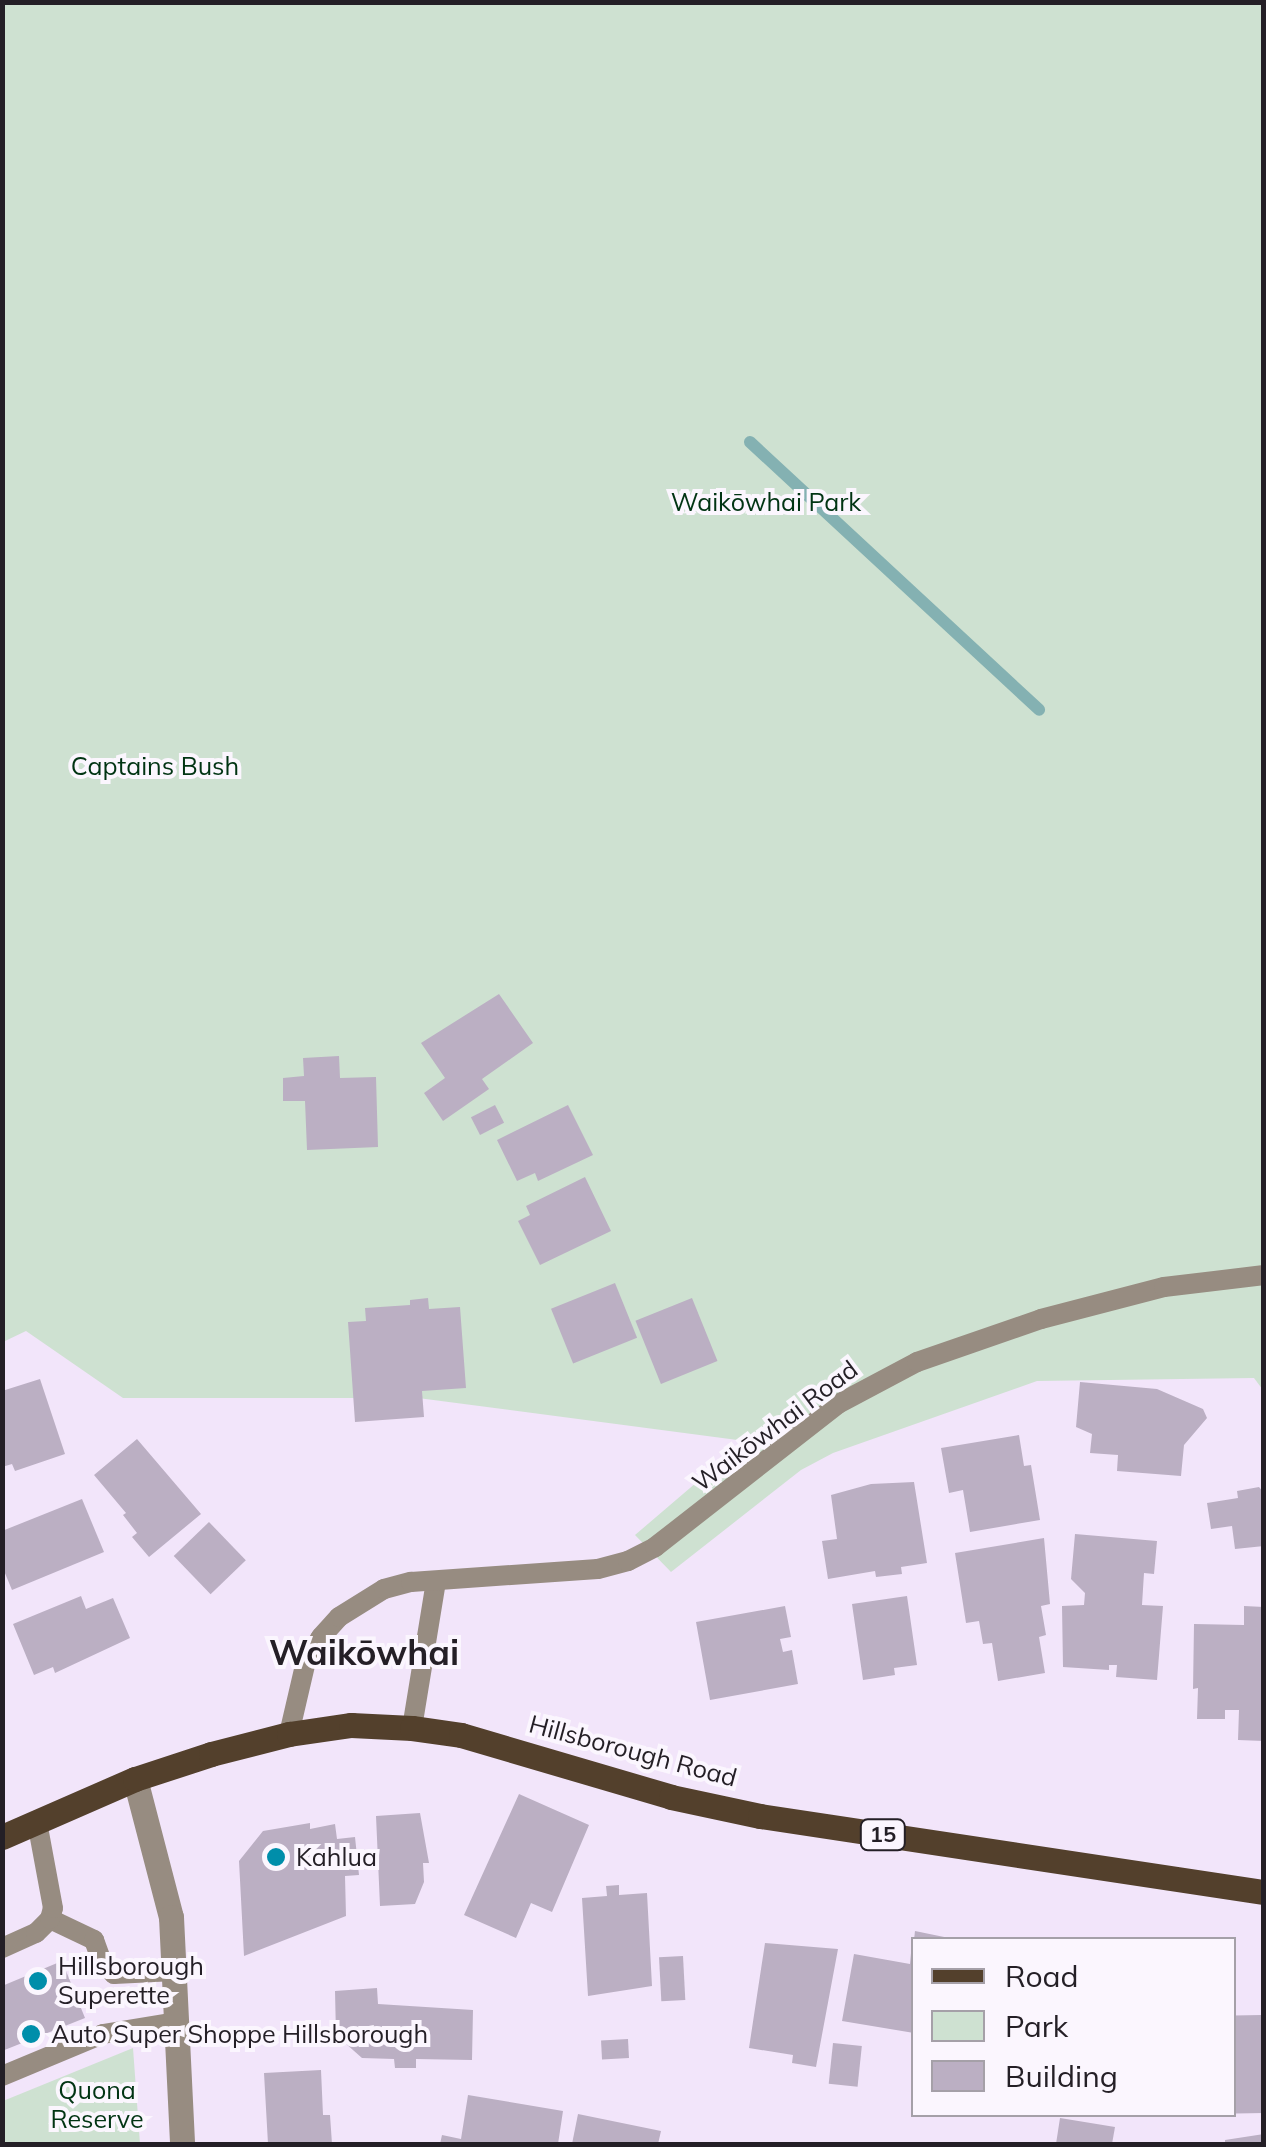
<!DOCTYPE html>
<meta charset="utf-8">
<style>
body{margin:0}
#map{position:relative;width:1266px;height:2147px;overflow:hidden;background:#f2e5fa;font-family:Mulish,sans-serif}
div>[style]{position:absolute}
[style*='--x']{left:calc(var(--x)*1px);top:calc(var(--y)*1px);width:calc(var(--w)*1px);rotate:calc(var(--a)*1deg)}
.green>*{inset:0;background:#cee1d1}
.stream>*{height:12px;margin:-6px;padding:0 6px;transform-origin:6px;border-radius:6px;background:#84b1b2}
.building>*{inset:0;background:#bbafc3;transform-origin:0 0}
.service>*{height:20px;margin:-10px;padding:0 10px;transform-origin:10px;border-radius:10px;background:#978c81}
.minor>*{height:25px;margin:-12.5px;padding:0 12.5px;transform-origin:12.5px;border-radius:12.5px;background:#978c81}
.primary>*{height:25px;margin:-12.5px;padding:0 12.5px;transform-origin:12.5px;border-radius:12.5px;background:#53402c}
.dots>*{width:28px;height:28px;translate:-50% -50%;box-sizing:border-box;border:5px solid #fbf6fe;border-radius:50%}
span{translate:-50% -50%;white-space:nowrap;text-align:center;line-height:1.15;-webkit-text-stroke:8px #fbf6fe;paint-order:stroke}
.shield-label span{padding:2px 8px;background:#fbf6fe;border:2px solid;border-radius:8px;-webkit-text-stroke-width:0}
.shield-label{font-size:22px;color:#241f26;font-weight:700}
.park-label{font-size:25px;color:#013413}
.street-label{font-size:25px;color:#241f26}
.poi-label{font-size:25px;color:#241f26}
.left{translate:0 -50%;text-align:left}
.district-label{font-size:35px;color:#241f26;font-weight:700}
.frame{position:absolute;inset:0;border:5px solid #241f26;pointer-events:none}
.legend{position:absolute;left:911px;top:1937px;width:325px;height:180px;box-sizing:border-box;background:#fbf6fe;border:2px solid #a5a0a8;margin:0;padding:12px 18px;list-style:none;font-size:30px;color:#241f26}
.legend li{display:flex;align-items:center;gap:20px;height:50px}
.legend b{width:50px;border:2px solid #a5a0a8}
</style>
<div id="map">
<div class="green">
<div style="clip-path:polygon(2px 3px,1263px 3px,1263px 1390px,1254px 1378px,1037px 1381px,833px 1453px,801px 1470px,671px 1572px,635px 1535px,745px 1441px,418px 1398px,123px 1398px,26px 1331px,3px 1342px)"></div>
<div style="clip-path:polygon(133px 2048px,140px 2144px,3px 2144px,3px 2101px)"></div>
</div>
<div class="stream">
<div style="--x:750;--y:442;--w:394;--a:42.8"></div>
</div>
<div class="building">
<div style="clip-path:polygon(499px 994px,533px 1043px,482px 1079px,489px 1089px,443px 1121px,424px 1093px,445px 1078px,421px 1043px)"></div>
<div style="clip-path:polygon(339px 1056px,340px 1078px,376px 1077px,378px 1147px,307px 1150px,305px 1101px,283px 1101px,283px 1078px,304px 1076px,303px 1058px)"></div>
<div style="left:495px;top:1105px;width:20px;height:27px;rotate:63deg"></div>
<div style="clip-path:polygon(568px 1105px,593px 1155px,538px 1181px,535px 1173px,517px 1181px,497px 1140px)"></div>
<div style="clip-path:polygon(585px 1177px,611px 1231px,540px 1265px,518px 1221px,530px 1215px,526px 1206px)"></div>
<div style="left:615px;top:1283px;width:59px;height:69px;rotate:68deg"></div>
<div style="clip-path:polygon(428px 1298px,429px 1309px,460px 1307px,466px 1388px,422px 1391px,424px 1417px,355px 1422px,348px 1322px,366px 1321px,365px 1308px,410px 1305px,410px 1300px)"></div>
<div style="left:692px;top:1298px;width:68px;height:61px;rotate:68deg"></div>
<div style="clip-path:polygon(40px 1379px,65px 1454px,15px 1471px,12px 1464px,2px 1467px,2px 1391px)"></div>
<div style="clip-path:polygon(1080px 1382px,1157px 1389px,1203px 1409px,1207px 1418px,1184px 1445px,1181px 1476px,1117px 1471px,1118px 1455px,1090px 1453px,1092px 1434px,1076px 1427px)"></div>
<div style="clip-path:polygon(1019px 1435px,1024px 1466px,1031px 1465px,1040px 1520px,970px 1532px,963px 1490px,949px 1493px,941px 1448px)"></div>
<div style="clip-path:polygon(137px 1439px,201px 1514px,149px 1557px,132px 1537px,137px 1533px,123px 1515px,126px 1513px,94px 1475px)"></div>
<div style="clip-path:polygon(914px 1482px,927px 1563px,901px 1567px,902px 1574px,876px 1577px,875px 1571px,828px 1579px,822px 1541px,837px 1539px,831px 1495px,871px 1484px)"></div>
<div style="clip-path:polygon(1259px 1487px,1264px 1493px,1264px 1546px,1235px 1549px,1232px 1526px,1211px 1529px,1207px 1503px,1238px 1498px,1237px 1491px)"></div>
<div style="clip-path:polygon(82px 1499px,104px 1552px,12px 1590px,2px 1566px,2px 1531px)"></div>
<div style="left:209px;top:1522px;width:53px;height:49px;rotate:46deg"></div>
<div style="clip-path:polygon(1075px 1534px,1157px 1541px,1154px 1574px,1144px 1573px,1142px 1605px,1163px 1606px,1157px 1680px,1116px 1677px,1117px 1665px,1109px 1665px,1109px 1670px,1063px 1667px,1062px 1606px,1084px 1605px,1085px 1593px,1071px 1579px)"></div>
<div style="clip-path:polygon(1044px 1538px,1050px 1604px,1041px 1606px,1046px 1635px,1039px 1637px,1045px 1673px,998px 1681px,992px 1643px,983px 1644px,979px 1621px,966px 1623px,955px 1553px)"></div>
<div style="clip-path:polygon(81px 1596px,86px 1609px,113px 1598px,130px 1638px,55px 1673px,53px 1667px,34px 1675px,13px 1624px)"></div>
<div style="clip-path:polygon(907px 1596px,917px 1665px,894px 1668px,895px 1675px,863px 1680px,852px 1604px)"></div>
<div style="clip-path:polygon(785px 1606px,791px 1637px,780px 1639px,783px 1652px,792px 1650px,798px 1684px,710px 1700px,696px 1622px)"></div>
<div style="clip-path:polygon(1244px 1606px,1264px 1607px,1264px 1741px,1238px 1740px,1239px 1710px,1225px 1710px,1225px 1719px,1197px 1719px,1198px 1688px,1193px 1689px,1194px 1624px,1244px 1625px)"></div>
<div style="clip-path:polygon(519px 1794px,589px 1825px,552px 1912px,531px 1903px,516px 1938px,464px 1915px)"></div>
<div style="clip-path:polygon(420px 1813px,429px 1863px,423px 1863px,424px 1882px,415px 1904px,380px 1906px,376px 1816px)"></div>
<div style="clip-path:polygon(310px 1823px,310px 1829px,335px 1824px,337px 1839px,355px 1837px,359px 1875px,345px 1876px,346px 1916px,244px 1956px,239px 1861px,263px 1831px)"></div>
<div style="clip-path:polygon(619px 1885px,619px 1895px,647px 1893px,652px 1986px,588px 1996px,582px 1898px,607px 1896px,606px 1886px)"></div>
<div style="clip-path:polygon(915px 1931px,949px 1938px,948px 1940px,914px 1940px)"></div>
<div style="clip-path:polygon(765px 1943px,838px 1949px,816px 2067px,792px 2063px,793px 2055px,749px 2048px)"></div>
<div style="clip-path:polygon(911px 1953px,914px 2033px,842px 2021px,854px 1954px,910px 1964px)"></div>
<div style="left:683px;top:1956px;width:44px;height:24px;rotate:87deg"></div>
<div style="clip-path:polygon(62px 1961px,85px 2018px,2px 2051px,2px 1986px)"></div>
<div style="clip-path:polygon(377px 1988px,378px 2004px,473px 2010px,472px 2060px,416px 2059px,416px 2068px,395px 2068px,394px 2059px,362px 2058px,336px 2035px,335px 1991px)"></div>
<div style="left:1262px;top:2015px;width:98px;height:28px;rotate:89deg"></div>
<div style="left:628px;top:2039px;width:19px;height:27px;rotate:87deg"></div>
<div style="left:833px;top:2043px;width:29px;height:41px;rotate:6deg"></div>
<div style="clip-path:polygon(321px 2070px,323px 2115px,330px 2115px,332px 2144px,268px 2144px,264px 2073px)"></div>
<div style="clip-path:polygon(468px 2095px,563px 2111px,558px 2144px,440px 2144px,442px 2135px,461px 2139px)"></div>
<div style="clip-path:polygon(578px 2114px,661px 2131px,658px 2144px,572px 2144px)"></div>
<div style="clip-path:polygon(1060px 2118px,1115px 2127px,1112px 2144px,1056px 2144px)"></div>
<div style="clip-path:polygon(1264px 2134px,1264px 2144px,1225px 2144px,1225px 2140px)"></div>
</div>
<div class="service">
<div style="--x:412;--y:1728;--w:149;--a:-80.7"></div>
<div style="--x:289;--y:1734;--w:75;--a:-76.9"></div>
<div style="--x:306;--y:1661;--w:28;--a:-58"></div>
<div style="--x:321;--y:1637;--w:27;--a:-48"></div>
<div style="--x:339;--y:1617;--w:53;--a:-31.9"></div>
<div style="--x:384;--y:1589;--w:28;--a:-15"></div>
<div style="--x:411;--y:1582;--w:187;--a:-4"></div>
<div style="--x:598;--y:1569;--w:31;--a:-15"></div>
<div style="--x:628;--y:1561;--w:30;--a:-27"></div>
<div style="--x:655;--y:1547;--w:232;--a:-38"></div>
<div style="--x:838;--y:1404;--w:89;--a:-28"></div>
<div style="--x:917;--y:1362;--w:131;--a:-19.1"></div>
<div style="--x:1041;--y:1319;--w:127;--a:-14.6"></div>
<div style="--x:1164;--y:1287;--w:101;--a:-6.8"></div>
<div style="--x:50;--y:1919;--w:49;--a:25.5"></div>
<div style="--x:94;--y:1940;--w:23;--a:70"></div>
<div style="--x:102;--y:1962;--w:17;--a:45"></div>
<div style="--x:114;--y:1974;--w:61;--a:-2.8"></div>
<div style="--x:2;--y:1948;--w:37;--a:-24"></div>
<div style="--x:36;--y:1933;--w:20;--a:-45"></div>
<div style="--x:50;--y:1919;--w:11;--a:-75"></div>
<div style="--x:53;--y:1908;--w:87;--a:-100.5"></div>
<div style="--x:2;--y:2076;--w:109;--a:-22.6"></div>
<div style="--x:103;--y:2034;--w:74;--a:-9.3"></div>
</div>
<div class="minor">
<div style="--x:135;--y:1779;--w:143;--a:75.4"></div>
<div style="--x:171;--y:1917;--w:227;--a:87.2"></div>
</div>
<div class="primary">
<div style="--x:2;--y:1837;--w:145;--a:-23.6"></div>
<div style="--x:135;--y:1779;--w:80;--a:-18.2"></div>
<div style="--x:211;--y:1754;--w:81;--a:-14.4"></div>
<div style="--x:289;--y:1734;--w:63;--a:-8.3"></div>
<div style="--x:351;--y:1725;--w:61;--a:2.8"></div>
<div style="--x:412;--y:1728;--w:49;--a:8.1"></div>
<div style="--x:461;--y:1735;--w:219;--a:16.4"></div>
<div style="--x:671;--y:1797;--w:91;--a:12.1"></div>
<div style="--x:760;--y:1816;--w:510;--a:8.58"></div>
</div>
<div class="dots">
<div style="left:276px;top:1857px;background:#008eaa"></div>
<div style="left:38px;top:1981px;background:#008eaa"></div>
<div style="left:31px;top:2034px;background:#008eaa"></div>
</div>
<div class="shield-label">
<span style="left:883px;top:1835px">15</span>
</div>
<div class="park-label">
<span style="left:766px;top:502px">Waikōwhai Park</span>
<span style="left:155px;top:766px">Captains Bush</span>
<span style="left:97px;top:2105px">Quona<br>Reserve</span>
</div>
<div class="street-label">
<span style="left:775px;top:1426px;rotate:-37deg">Waikōwhai Road</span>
<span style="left:633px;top:1751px;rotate:15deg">Hillsborough Road</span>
</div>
<div class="poi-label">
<span class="left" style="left:296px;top:1857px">Kahlua</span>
<span class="left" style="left:58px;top:1981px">Hillsborough<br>Superette</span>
<span class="left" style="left:51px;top:2034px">Auto Super Shoppe Hillsborough</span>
</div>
<div class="district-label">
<span style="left:364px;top:1652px">Waikōwhai</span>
</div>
<div class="frame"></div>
<ul class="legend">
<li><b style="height:12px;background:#53402c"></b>Road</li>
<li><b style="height:28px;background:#cee1d1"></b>Park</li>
<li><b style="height:28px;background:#bbafc3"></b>Building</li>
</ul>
</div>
